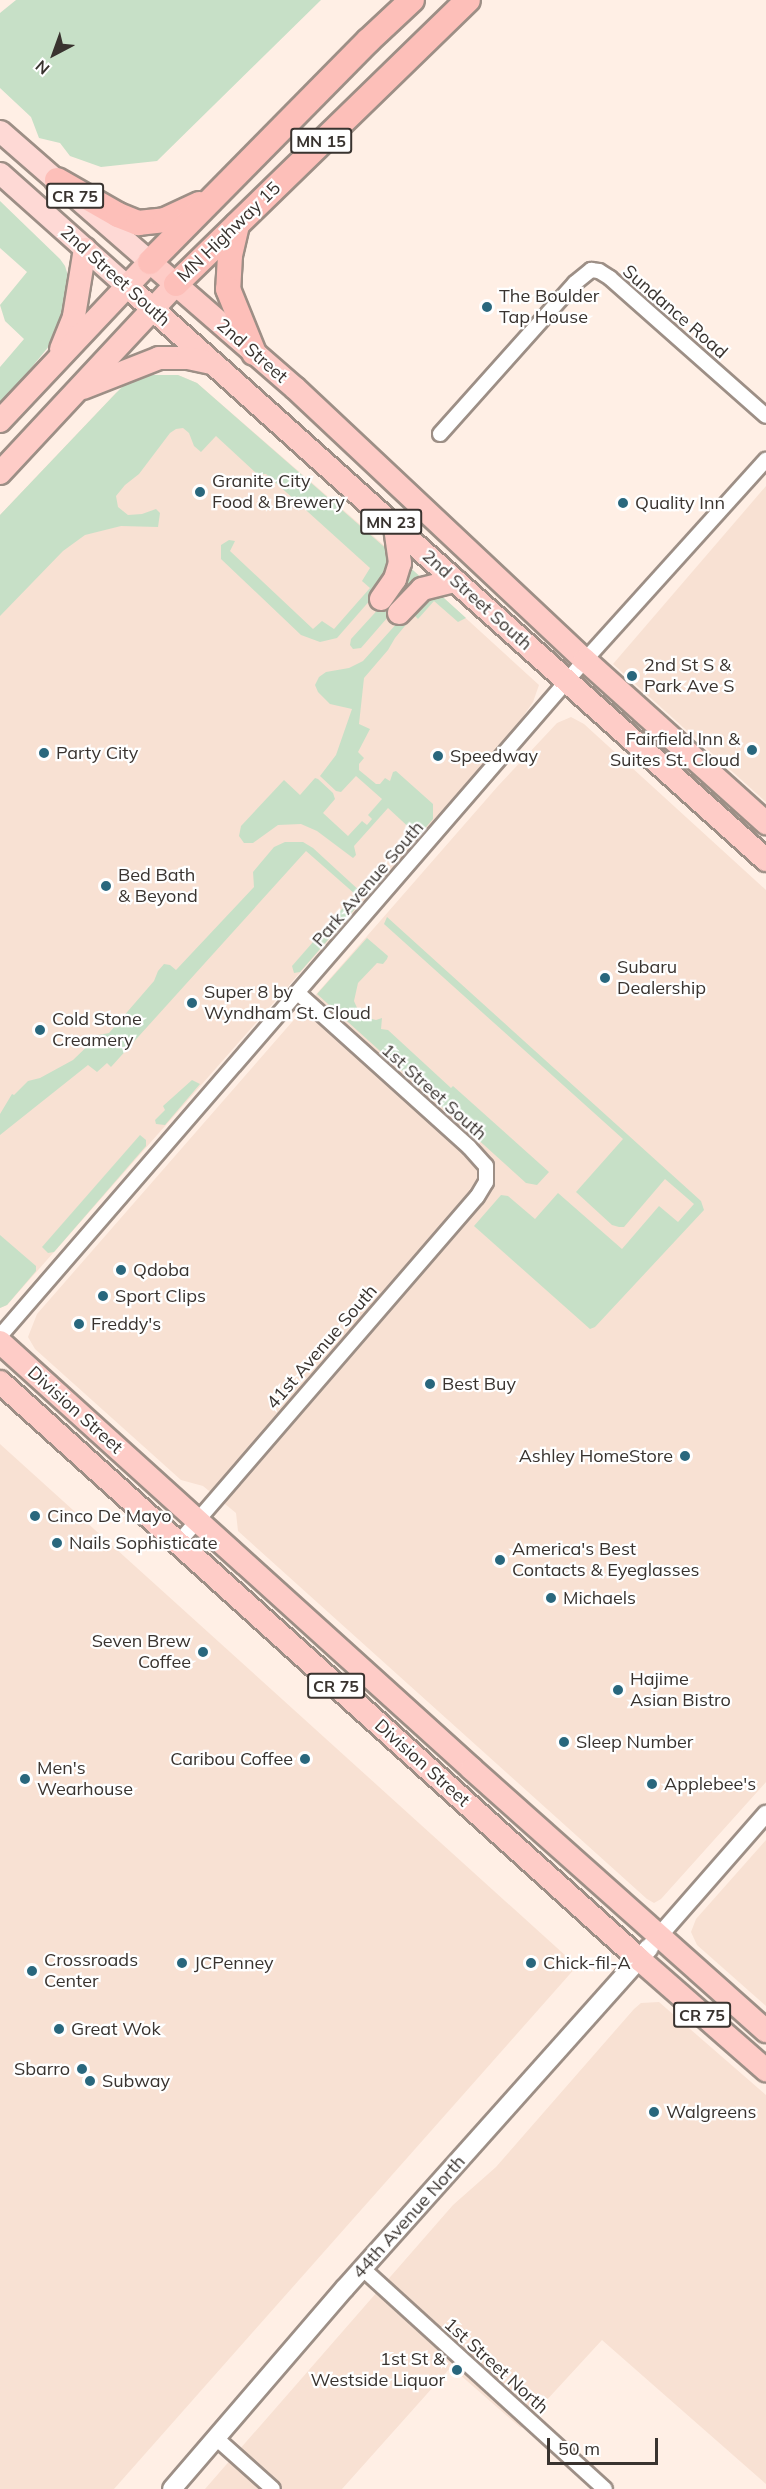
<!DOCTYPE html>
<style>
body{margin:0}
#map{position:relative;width:766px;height:2489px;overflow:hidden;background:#ffefe5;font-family:Mulish,sans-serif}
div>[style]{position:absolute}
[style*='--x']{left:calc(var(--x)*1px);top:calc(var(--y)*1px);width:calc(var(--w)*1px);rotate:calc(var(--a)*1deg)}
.built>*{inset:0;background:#f8e1d3}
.green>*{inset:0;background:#c7e0c7}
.roads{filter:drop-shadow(2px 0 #9d8f86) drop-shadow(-2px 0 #9d8f86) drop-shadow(0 2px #9d8f86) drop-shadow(0 -2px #9d8f86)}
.minor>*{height:14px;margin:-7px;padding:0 7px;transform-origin:7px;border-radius:7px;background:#fff}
.tertiary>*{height:16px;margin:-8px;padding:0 8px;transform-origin:8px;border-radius:8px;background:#fff}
.secondary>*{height:18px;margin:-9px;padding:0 9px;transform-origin:9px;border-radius:9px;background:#fff}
.primary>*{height:21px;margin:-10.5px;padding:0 10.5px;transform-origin:10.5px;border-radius:10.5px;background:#fed9d5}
.trunk>*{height:22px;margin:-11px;padding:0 11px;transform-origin:11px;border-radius:11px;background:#feccc7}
.motorway>*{height:24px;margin:-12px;padding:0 12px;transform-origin:12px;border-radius:12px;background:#fdbfb9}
.dots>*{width:16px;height:16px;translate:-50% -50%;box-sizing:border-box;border:3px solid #fff;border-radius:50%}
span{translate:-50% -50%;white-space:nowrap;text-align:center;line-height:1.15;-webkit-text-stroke:4.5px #fff;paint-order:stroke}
.shield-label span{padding:2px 4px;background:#fff;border:2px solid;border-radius:4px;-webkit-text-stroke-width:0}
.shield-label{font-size:16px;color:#39332f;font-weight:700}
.street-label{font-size:18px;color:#39332f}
.poi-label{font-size:18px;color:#39332f}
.left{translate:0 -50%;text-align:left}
.right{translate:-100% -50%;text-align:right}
.north{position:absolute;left:24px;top:24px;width:60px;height:60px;-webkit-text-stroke:4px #fff;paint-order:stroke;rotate:221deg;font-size:16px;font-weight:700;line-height:24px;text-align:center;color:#39332f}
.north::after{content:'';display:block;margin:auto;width:21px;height:27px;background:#39332f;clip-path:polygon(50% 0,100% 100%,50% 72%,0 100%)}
.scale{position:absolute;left:547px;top:2438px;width:111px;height:27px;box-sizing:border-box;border:3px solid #39332f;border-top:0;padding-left:8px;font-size:18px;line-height:21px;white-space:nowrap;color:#39332f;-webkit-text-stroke:4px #fff;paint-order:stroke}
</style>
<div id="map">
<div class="built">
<div style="clip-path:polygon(149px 371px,150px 375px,178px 375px,197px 383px,424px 580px,539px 685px,533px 702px,513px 731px,54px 1252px,7px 1305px,0 1308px,0 515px,116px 393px)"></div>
<div style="clip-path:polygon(766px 486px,766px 802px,613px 664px)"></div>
<div style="clip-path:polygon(571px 717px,584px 724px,766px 890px,766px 1782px,661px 1899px,654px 1903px,647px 1899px,238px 1531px,236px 1513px,203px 1486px,181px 1480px,35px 1349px,28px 1337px,37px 1314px,498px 786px,557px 723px)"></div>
<div style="clip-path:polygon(0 1444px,577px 1966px,114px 2489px,0 2489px)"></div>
<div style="clip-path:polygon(766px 1840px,766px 2006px,697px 1945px,691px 1932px,696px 1919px)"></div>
<div style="clip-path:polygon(659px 2002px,766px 2095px,766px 2484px,602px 2340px,521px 2428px,451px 2367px,342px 2489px,205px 2489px,453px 2205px,496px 2167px,634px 2009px,641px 2003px)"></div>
</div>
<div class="green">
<div style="clip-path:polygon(16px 0,321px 0,157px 161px,101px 167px,70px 156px,60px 143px,39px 138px,31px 117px,0 88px,0 13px)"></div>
<div style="clip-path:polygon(0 201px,60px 259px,65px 266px,71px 285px,59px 334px,0 406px,0 367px,24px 339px,5px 321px,0 305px,27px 272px,0 248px)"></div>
<div style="clip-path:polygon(149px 371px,150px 375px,178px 375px,197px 383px,390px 552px,391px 563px,379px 590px,337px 638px,320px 642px,301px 635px,221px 559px,221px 545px,229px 540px,235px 541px,230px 551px,313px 629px,322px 621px,334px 629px,370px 588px,362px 581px,370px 568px,266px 474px,257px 474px,216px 436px,201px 452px,194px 446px,189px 433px,183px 428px,176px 429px,170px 433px,139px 474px,125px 485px,116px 496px,118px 507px,128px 515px,142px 514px,156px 509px,160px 513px,158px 527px,121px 526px,85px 535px,63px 551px,0 616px,0 515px,116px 393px,128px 381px)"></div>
<div style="clip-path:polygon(406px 564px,424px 580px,414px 587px,361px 648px,353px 649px,350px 645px,351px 639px,393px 593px)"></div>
<div style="clip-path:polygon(434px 589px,466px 618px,458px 622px,434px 601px,418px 619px,414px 615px,395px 638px,388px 650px,364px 678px,359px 724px,370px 729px,358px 752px,364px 758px,359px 764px,359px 770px,376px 784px,380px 784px,385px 778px,390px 781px,393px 772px,396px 771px,433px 804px,433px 819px,421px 833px,415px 833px,388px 808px,354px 846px,356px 855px,353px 858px,317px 831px,301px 824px,278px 825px,253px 843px,244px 843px,239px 836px,241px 826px,284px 780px,300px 795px,315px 778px,318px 779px,333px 793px,335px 799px,323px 813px,348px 836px,362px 821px,367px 825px,372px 819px,368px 815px,382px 799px,356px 776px,341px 792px,336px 791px,320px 776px,336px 755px,352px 709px,330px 704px,318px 692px,315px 685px,319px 677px,326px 672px,349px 668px,363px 661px,426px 591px)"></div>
<div style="clip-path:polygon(285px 842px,303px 842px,313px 848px,362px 893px,361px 902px,300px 972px,294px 973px,292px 966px,355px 894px,306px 851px,111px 1067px,107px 1063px,97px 1072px,88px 1065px,0 1135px,0 1114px,12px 1094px,14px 1095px,28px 1081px,40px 1078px,73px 1060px,99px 1035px,109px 1033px,154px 981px,158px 971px,164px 964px,170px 965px,176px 970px,254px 887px,253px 872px,274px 847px)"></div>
<div style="clip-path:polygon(387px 917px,701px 1201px,704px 1210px,595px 1327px,590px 1329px,474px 1226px,501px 1195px,508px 1196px,535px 1219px,558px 1193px,622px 1249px,659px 1206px,678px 1222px,694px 1204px,665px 1179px,624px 1227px,619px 1227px,612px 1225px,576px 1192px,623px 1139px,384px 924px)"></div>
<div style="clip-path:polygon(367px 938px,388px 956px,387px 959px,383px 964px,377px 963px,358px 983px,354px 1001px,358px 1010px,364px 1017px,376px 1020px,382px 1018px,381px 1029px,388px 1030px,451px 1088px,453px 1086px,549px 1172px,537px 1185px,526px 1183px,317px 994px)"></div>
<div style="clip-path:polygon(192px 1080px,200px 1084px,165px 1125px,156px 1124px,155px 1120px,165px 1110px,163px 1106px)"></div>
<div style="clip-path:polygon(140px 1135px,146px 1140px,146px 1146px,54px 1252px,48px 1253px,42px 1247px)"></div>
<div style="clip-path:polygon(0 1235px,36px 1266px,36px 1271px,7px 1305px,0 1308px)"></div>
</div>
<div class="roads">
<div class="minor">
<div style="--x:440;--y:434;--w:203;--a:-48.2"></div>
<div style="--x:575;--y:283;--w:21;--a:-39"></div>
<div style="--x:591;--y:270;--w:8;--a:7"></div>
<div style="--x:599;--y:271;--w:13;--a:32"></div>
<div style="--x:610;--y:278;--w:208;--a:41.5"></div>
<div style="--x:0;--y:1336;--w:894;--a:-49.13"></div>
<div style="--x:585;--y:660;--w:270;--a:-47.9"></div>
<div style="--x:178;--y:1543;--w:457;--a:-49.2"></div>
<div style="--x:477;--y:1197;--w:17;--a:-59"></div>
<div style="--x:486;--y:1182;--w:16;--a:-90"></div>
<div style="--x:486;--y:1166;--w:25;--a:-132"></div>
<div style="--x:469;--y:1147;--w:230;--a:-138"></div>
<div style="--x:363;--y:2269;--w:327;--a:42.3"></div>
<div style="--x:216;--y:2438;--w:76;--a:41.8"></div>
</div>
<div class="tertiary">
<div style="--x:652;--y:1944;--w:173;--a:-48.8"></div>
</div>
<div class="secondary">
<div style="--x:172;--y:2489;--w:265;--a:-49.3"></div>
<div style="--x:345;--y:2288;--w:456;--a:-48.2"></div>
</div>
<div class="primary">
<div style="--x:0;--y:131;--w:199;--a:41.1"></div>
<div style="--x:0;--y:173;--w:170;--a:41.7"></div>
</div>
<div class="trunk">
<div style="--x:127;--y:286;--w:859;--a:41.93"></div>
<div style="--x:61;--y:349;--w:35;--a:-68"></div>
<div style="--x:74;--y:316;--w:68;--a:-80.7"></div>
<div style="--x:83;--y:388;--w:82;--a:-21.5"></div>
<div style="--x:159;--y:358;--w:29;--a:0"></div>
<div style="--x:188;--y:358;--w:25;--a:12"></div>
<div style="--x:0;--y:421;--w:219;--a:-46.7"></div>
<div style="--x:150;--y:262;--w:192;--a:41"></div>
<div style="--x:295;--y:388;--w:398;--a:43.2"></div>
<div style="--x:585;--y:660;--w:244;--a:42"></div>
<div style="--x:0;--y:473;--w:258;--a:-47"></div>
<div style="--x:381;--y:599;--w:24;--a:-55"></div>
<div style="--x:395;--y:579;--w:17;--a:-73"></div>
<div style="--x:400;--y:563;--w:37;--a:-98"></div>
<div style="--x:399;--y:613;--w:33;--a:-46"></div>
<div style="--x:422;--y:589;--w:34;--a:-14"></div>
<div style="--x:0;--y:1342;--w:636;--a:42.13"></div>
<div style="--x:472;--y:1769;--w:394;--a:41.7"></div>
<div style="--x:0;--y:1382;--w:861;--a:42.08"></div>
<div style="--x:639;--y:1959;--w:169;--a:41.2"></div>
</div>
<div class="motorway">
<div style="--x:57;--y:180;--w:70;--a:29.8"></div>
<div style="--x:118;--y:215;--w:22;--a:22"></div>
<div style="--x:138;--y:223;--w:27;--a:-6"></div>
<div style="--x:165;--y:220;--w:38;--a:-25"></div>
<div style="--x:237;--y:225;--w:31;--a:103"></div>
<div style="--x:230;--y:255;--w:34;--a:93"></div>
<div style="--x:228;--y:289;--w:69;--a:67.9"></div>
<div style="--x:150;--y:262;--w:310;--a:-45.4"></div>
<div style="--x:368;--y:41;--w:60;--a:-43"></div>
<div style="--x:176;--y:284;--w:407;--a:-44.2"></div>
</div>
</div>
<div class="dots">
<div style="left:487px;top:307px;background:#29677d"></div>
<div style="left:200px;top:492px;background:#29677d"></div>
<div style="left:623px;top:503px;background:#29677d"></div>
<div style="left:632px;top:676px;background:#29677d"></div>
<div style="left:752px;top:750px;background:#29677d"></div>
<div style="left:44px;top:753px;background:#29677d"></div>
<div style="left:438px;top:756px;background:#29677d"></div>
<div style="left:106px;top:886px;background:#29677d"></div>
<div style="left:605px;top:978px;background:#29677d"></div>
<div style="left:192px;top:1003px;background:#29677d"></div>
<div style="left:40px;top:1030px;background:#29677d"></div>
<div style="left:121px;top:1270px;background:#29677d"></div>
<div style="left:103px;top:1296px;background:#29677d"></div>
<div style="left:79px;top:1324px;background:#29677d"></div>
<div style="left:430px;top:1384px;background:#29677d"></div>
<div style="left:685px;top:1456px;background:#29677d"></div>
<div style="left:35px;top:1516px;background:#29677d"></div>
<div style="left:57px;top:1543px;background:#29677d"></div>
<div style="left:500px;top:1560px;background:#29677d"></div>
<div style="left:551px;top:1598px;background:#29677d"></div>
<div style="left:203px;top:1652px;background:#29677d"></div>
<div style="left:618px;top:1690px;background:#29677d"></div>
<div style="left:564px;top:1742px;background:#29677d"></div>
<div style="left:305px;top:1759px;background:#29677d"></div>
<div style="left:25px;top:1779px;background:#29677d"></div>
<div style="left:652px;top:1784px;background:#29677d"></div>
<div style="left:182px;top:1963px;background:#29677d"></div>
<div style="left:531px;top:1963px;background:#29677d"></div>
<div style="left:32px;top:1971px;background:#29677d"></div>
<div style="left:59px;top:2029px;background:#29677d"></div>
<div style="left:82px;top:2069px;background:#29677d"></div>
<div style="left:90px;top:2081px;background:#29677d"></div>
<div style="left:654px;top:2112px;background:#29677d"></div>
<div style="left:457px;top:2370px;background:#29677d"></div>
</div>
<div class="shield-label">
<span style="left:321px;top:141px">MN 15</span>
<span style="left:75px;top:196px">CR 75</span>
<span style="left:391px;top:522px">MN 23</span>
<span style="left:336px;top:1686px">CR 75</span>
<span style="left:702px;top:2015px">CR 75</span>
</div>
<div class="street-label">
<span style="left:229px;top:232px;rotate:-44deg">MN Highway 15</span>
<span style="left:115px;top:276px;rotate:42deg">2nd Street South</span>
<span style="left:675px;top:312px;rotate:41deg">Sundance Road</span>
<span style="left:252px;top:351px;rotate:41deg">2nd Street</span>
<span style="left:477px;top:600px;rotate:42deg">2nd Street South</span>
<span style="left:368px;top:884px;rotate:-49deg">Park Avenue South</span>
<span style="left:434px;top:1092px;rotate:42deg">1st Street South</span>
<span style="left:322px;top:1347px;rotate:-49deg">41st Avenue South</span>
<span style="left:75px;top:1410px;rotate:42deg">Division Street</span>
<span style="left:422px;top:1763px;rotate:42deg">Division Street</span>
<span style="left:409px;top:2217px;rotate:-48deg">44th Avenue North</span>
<span style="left:496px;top:2366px;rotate:42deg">1st Street North</span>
</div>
<div class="poi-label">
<span class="left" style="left:499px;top:307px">The Boulder<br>Tap House</span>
<span class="left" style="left:212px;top:492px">Granite City<br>Food &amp; Brewery</span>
<span class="left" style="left:635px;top:503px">Quality Inn</span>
<span class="left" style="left:644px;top:676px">2nd St S &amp;<br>Park Ave S</span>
<span class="right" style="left:740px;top:750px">Fairfield Inn &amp;<br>Suites St. Cloud</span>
<span class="left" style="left:56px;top:753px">Party City</span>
<span class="left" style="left:450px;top:756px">Speedway</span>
<span class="left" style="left:118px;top:886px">Bed Bath<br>&amp; Beyond</span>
<span class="left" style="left:617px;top:978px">Subaru<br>Dealership</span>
<span class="left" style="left:204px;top:1003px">Super 8 by<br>Wyndham St. Cloud</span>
<span class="left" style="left:52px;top:1030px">Cold Stone<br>Creamery</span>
<span class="left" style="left:133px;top:1270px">Qdoba</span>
<span class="left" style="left:115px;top:1296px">Sport Clips</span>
<span class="left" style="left:91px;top:1324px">Freddy's</span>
<span class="left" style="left:442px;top:1384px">Best Buy</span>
<span class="right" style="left:673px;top:1456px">Ashley HomeStore</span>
<span class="left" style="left:47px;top:1516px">Cinco De Mayo</span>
<span class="left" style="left:69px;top:1543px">Nails Sophisticate</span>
<span class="left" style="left:512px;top:1560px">America's Best<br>Contacts &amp; Eyeglasses</span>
<span class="left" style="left:563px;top:1598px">Michaels</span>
<span class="right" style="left:191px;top:1652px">Seven Brew<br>Coffee</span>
<span class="left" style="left:630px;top:1690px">Hajime<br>Asian Bistro</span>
<span class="left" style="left:576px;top:1742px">Sleep Number</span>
<span class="right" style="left:293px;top:1759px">Caribou Coffee</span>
<span class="left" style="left:37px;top:1779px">Men's<br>Wearhouse</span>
<span class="left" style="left:664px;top:1784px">Applebee's</span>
<span class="left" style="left:44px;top:1971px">Crossroads<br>Center</span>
<span class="left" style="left:194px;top:1963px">JCPenney</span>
<span class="left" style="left:543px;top:1963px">Chick-fil-A</span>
<span class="left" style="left:71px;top:2029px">Great Wok</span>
<span class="right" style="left:70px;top:2069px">Sbarro</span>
<span class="left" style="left:102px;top:2081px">Subway</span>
<span class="left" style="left:666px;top:2112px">Walgreens</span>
<span class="right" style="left:445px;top:2370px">1st St &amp;<br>Westside Liquor</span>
</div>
<div class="north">N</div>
<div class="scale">50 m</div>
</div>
